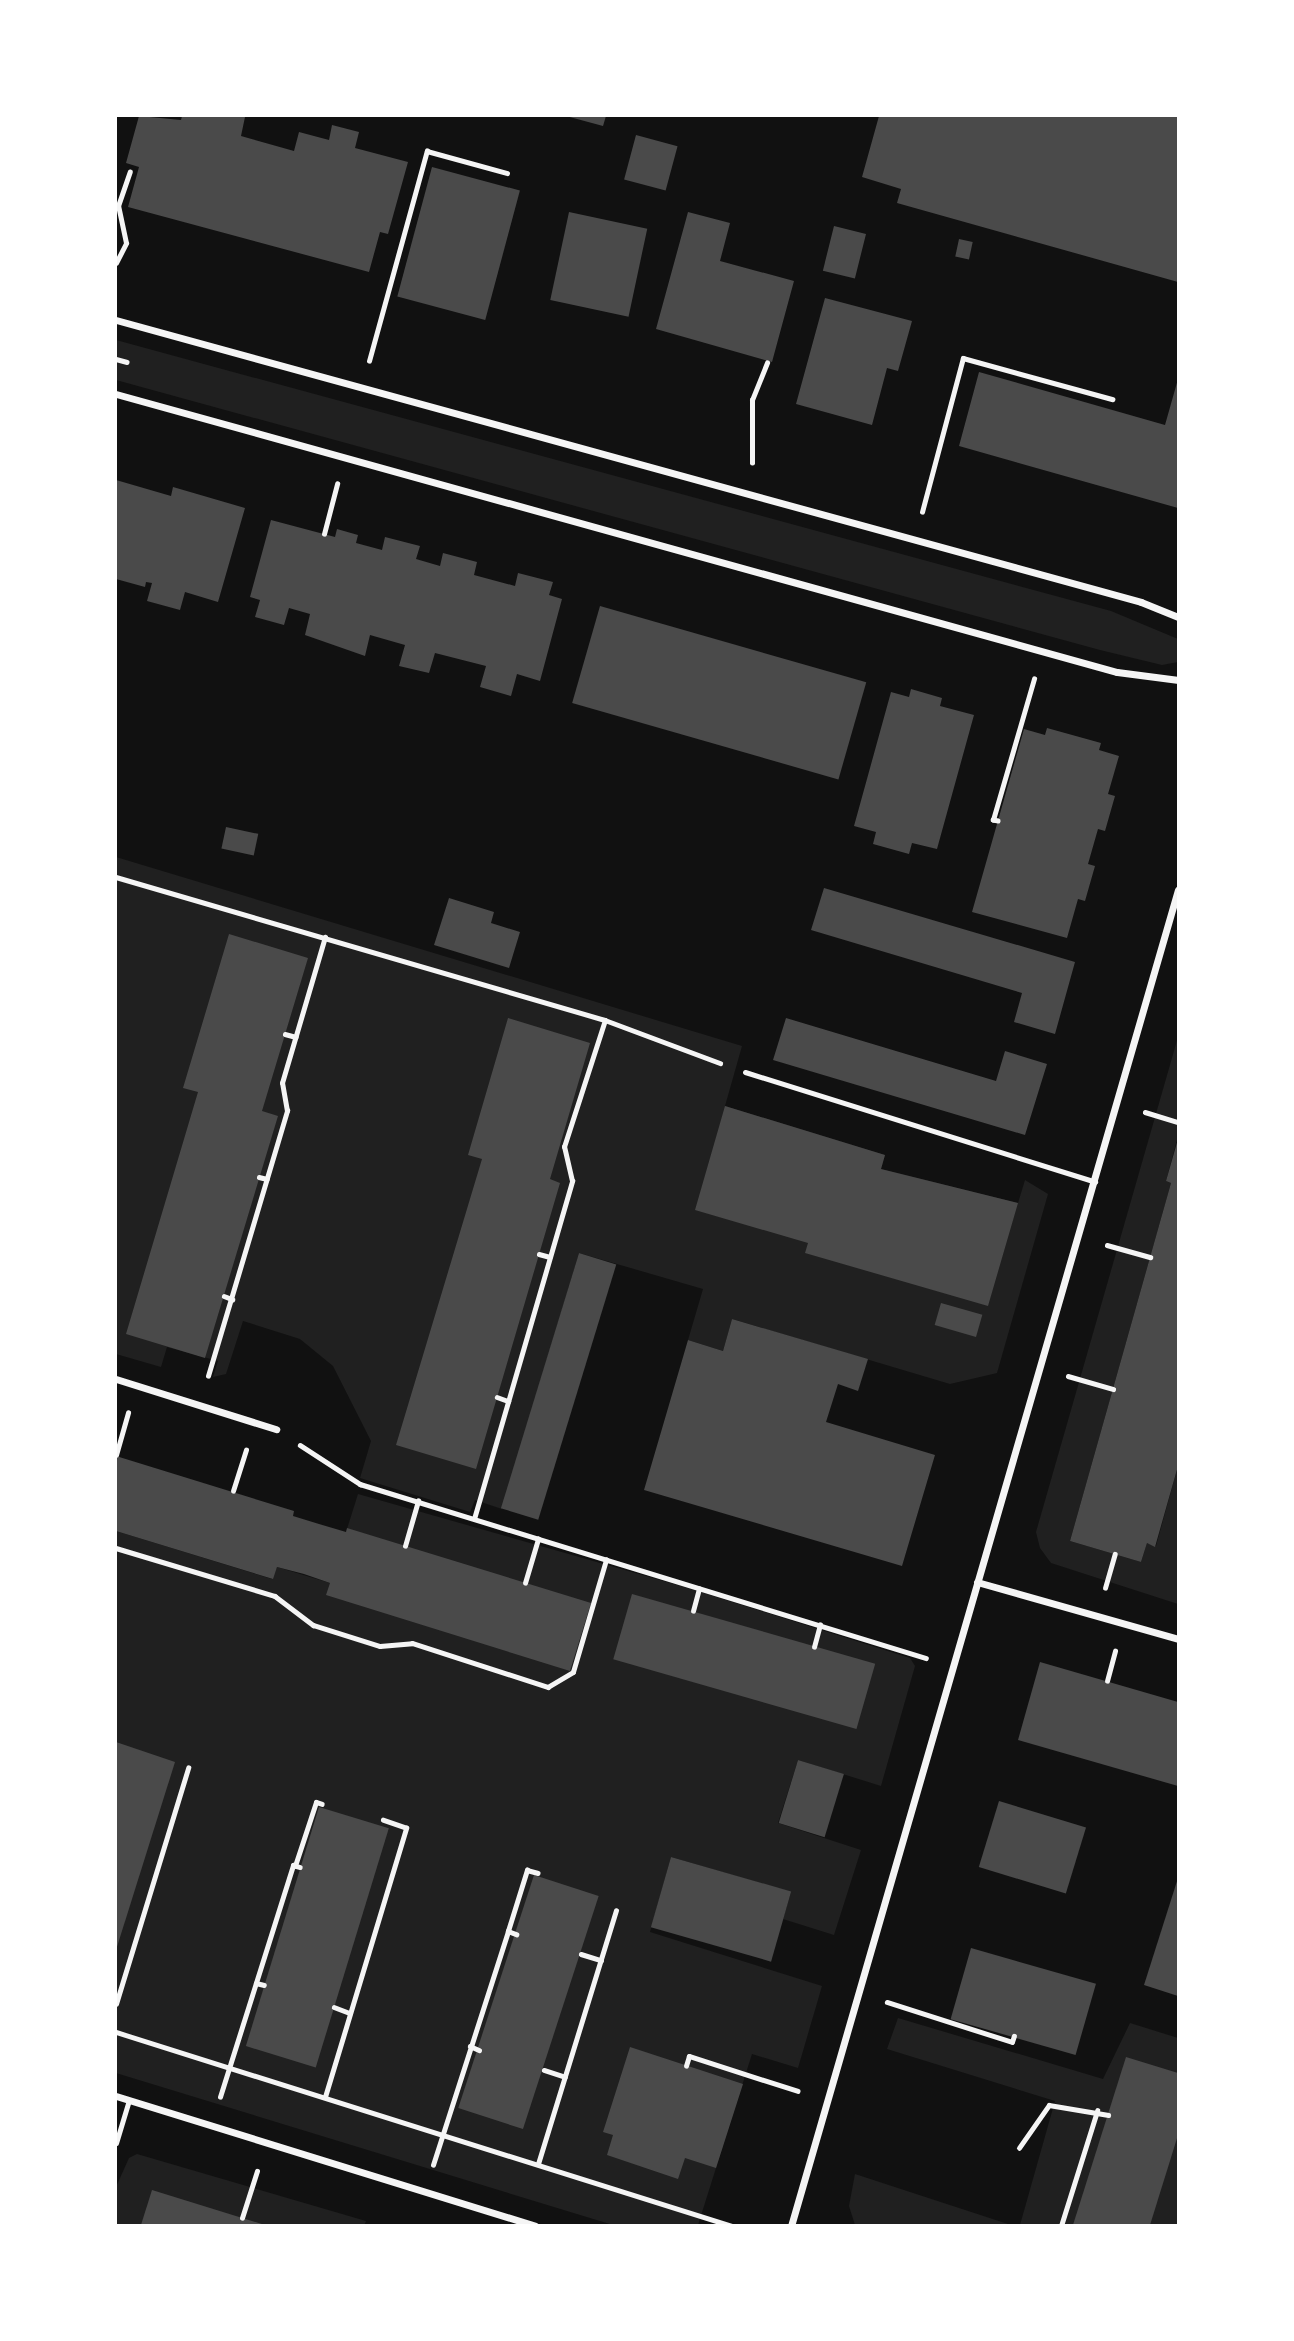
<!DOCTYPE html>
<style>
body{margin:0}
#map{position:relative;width:1294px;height:2341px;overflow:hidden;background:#111;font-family:Cabin,sans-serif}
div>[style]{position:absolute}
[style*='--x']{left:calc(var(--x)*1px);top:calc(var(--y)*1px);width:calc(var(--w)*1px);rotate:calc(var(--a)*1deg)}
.green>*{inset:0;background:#202020}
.building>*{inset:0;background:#4a4a4a;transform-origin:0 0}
.path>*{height:4.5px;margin:-2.25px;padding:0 2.25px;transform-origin:2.25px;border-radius:2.25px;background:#f5f5f5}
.service>*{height:5px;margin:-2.5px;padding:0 2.5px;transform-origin:2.5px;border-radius:2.5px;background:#f5f5f5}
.minor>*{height:7px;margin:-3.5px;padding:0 3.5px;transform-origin:3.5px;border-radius:3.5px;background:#f5f5f5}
span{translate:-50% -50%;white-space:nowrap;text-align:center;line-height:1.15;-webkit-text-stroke:7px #fff;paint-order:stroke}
.frame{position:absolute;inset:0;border:117px solid #fff;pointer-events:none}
</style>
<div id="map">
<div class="green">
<div style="clip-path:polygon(116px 340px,1111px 611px,1178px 639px,1178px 662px,1162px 665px,1100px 650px,116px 380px)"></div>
<div style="clip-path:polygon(116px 857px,742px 1046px,725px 1106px,885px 1155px,881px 1169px,1018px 1203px,1025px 1180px,1048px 1194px,997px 1373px,950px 1384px,732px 1319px,723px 1351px,688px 1340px,703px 1289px,579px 1253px,502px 1509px,475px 1500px,470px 1512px,360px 1478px,371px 1441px,333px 1366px,300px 1339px,243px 1321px,226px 1374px,213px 1377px,218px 1361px,167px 1347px,161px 1367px,116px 1354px)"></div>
<div style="clip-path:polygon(1178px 1037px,1178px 1136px,1166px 1181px,1171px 1183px,1070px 1541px,1141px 1562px,1147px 1543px,1156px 1546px,1178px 1466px,1178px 1604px,1051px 1563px,1040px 1548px,1036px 1532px)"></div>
<div style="clip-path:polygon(358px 1494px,688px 1588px,910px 1658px,915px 1666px,881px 1786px,798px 1760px,778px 1823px,861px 1850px,834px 1935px,783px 1919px,791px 1892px,671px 1857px,650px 1932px,822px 1986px,798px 2068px,752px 2054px,698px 2225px,613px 2225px,116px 2073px,116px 1531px,272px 1579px,277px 1567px,330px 1583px)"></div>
<div style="clip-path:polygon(898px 2018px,1103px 2079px,1130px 2023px,1178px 2038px,1178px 2225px,1020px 2225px,1055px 2101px,887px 2049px)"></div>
<div style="clip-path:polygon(137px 2154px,366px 2221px,364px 2226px,116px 2226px,116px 2187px,129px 2158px)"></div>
<div style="clip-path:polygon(855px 2174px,1011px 2225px,855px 2225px,849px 2206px)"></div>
</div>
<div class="building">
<div style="clip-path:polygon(139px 116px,181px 120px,182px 116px,240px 116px,245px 117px,241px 136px,294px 151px,299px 132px,329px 140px,332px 125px,359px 132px,355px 148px,408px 162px,388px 234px,380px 232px,369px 272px,128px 207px,139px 167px,126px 163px)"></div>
<div style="clip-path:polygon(566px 116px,606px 116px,603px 126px)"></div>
<div style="clip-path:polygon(879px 116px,1178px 116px,1178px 282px,897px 203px,901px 189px,862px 177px)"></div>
<div style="left:636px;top:135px;width:43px;height:46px;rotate:15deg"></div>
<div style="left:432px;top:167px;width:91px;height:134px;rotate:15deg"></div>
<div style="left:569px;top:212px;width:80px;height:90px;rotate:12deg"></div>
<div style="clip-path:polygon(688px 212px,730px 223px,720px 261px,794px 281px,772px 362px,656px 329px)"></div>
<div style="left:834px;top:226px;width:33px;height:46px;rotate:14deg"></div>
<div style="left:959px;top:239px;width:14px;height:18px;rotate:12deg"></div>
<div style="clip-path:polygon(825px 298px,912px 321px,898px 371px,887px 368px,872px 425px,796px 404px)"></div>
<div style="clip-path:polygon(979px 372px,1165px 425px,1178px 379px,1178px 508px,959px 446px)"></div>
<div style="clip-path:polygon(116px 480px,171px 496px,173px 487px,245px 508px,218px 602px,185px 592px,180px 610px,147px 601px,152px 583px,146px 582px,145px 587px,116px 579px)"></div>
<div style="clip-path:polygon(271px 520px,335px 537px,337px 529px,358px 535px,356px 543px,382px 550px,385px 537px,420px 546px,416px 559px,440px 566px,443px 553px,477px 562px,474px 575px,515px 586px,518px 573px,553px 582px,549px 595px,562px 599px,540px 681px,517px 674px,511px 696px,480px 687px,486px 666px,435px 653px,429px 673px,399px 666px,405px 645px,370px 635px,365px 656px,305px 635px,310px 614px,289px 608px,284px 625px,255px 617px,260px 600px,250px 597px)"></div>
<div style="left:600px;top:606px;width:277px;height:101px;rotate:16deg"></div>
<div style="clip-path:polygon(911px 689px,942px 698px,940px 706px,974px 715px,937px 849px,912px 843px,909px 854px,873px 844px,876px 832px,854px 826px,891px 692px,909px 697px)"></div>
<div style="clip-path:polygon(1047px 728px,1101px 743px,1099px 750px,1119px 756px,1108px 794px,1115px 796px,1105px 831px,1098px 829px,1088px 864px,1095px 866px,1085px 901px,1078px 899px,1067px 938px,972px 912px,1024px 729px,1045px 735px)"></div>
<div style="left:226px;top:827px;width:33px;height:22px;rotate:12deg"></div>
<div style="clip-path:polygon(824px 888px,1075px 962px,1055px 1034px,1014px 1022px,1022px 993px,811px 930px)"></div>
<div style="clip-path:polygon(449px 898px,494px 912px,491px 923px,520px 932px,509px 968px,434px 945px)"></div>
<div style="clip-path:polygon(229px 934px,308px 958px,262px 1111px,278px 1116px,205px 1358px,126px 1334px,198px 1092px,183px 1088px)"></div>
<div style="clip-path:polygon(508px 1018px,590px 1043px,550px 1179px,560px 1183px,476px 1469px,396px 1445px,482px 1159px,468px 1155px)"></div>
<div style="clip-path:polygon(786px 1018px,996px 1081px,1005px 1051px,1047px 1064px,1025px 1135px,773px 1060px)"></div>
<div style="clip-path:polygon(725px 1106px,885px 1155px,881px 1169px,1018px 1203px,988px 1306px,805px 1253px,808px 1243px,695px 1210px)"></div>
<div style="clip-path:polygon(1178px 1139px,1178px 1466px,1155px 1547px,1147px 1543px,1141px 1562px,1070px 1541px,1171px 1183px,1166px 1181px)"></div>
<div style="left:579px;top:1253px;width:39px;height:267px;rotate:17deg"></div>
<div style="left:941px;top:1303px;width:43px;height:23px;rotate:16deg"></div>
<div style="clip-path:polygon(732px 1319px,868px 1359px,858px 1391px,838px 1384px,826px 1422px,935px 1455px,902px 1566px,644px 1490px,688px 1340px,723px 1351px)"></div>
<div style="clip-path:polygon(116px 1456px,294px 1511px,293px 1516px,319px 1524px,346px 1532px,347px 1528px,591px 1603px,570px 1671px,326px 1595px,330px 1583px,304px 1574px,277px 1567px,273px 1579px,116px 1531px)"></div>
<div style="left:632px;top:1594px;width:253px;height:68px;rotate:16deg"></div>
<div style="clip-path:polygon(1040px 1662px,1178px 1702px,1178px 1786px,1018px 1740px)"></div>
<div style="clip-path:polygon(116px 1742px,175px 1762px,116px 1950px)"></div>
<div style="left:798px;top:1760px;width:48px;height:66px;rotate:17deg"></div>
<div style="left:999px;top:1801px;width:91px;height:69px;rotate:17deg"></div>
<div style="left:319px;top:1807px;width:73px;height:250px;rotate:17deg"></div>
<div style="left:671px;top:1857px;width:125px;height:73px;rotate:16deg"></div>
<div style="left:534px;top:1875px;width:68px;height:245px;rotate:18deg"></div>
<div style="clip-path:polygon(1178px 1878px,1178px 1996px,1144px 1985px)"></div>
<div style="left:971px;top:1948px;width:130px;height:74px;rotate:16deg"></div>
<div style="clip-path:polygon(630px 2047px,743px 2084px,716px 2168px,685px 2158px,678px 2179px,607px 2155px,613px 2135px,603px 2132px)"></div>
<div style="clip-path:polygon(1126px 2057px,1178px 2073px,1178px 2135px,1150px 2225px,1073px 2225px)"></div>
<div style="clip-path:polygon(152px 2190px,265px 2225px,141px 2225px)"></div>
</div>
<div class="path">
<div style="--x:116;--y:263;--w:22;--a:-63"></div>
<div style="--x:126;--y:243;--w:38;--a:-102"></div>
<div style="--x:118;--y:206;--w:36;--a:-71"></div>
<div style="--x:116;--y:359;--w:11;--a:15"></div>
<div style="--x:369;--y:361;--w:218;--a:-74.6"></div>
<div style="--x:427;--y:151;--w:83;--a:15.4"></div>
<div style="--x:752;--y:463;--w:63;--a:-90"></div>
<div style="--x:752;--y:400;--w:40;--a:-68"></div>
<div style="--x:922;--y:512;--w:159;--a:-75.1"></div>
<div style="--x:963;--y:358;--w:155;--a:15.4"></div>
<div style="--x:324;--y:534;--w:52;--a:-75.4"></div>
<div style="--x:998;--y:821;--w:5;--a:-169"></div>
<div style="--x:993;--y:820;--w:147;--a:-73.8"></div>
<div style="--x:116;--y:877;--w:509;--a:16.3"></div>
<div style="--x:605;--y:1020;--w:123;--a:20.5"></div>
<div style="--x:285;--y:1034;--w:11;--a:15"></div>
<div style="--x:1145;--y:1112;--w:34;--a:17"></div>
<div style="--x:259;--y:1177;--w:8;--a:14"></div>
<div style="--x:1107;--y:1245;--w:45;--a:15.6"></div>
<div style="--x:539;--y:1254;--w:11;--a:15"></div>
<div style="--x:224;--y:1296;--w:9;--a:21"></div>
<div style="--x:208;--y:1376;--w:277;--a:-73.4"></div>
<div style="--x:287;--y:1111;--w:28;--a:-100"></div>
<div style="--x:282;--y:1083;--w:152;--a:-73.6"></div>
<div style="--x:1068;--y:1376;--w:47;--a:16.1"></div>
<div style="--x:497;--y:1397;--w:12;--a:20"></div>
<div style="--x:300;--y:1445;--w:72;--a:33"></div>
<div style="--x:360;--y:1484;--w:592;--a:17.09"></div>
<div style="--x:116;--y:1455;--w:44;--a:-74.1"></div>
<div style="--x:233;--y:1491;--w:43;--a:-72.4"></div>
<div style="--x:474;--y:1519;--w:352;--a:-73.8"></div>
<div style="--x:572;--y:1181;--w:35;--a:-103"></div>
<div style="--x:564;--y:1147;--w:133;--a:-72.1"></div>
<div style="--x:405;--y:1546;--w:47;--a:-73.9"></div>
<div style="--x:116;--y:1548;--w:166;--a:16.8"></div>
<div style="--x:275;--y:1596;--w:48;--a:37.3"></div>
<div style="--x:313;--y:1625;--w:70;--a:17.4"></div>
<div style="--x:380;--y:1646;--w:32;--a:-5"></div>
<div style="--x:412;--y:1643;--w:143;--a:17.9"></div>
<div style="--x:548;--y:1687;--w:29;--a:-31"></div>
<div style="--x:573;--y:1672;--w:117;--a:-73.6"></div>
<div style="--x:525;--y:1583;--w:46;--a:-73.5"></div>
<div style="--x:1105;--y:1588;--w:35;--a:-74"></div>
<div style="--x:693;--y:1611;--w:23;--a:-75"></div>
<div style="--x:814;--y:1647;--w:23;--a:-75"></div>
<div style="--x:1107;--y:1681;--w:31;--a:-75"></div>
<div style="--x:295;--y:1866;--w:67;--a:-71.8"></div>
<div style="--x:316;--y:1802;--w:6;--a:18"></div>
<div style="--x:508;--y:1931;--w:64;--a:-72.7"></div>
<div style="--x:527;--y:1870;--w:11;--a:15"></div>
<div style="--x:581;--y:1954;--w:21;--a:17"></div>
<div style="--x:256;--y:1983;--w:8;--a:14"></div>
<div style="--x:887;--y:2002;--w:131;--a:17.7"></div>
<div style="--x:1012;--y:2042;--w:6;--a:-72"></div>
<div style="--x:116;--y:2004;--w:247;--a:-73"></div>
<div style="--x:334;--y:2007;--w:17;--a:21"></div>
<div style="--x:116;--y:2032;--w:646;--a:17.48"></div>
<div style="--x:470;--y:2046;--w:10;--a:24"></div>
<div style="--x:686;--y:2066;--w:10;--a:-73"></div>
<div style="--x:689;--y:2056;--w:114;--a:17.8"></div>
<div style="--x:544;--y:2070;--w:22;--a:18"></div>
<div style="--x:220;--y:2097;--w:243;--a:-72.5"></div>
<div style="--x:293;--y:1865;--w:7;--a:16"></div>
<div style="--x:325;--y:2097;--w:281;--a:-73.2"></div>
<div style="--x:406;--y:1828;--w:24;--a:-161"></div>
<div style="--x:1019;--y:2148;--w:52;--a:-55.1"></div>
<div style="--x:1049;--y:2105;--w:60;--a:9.6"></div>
<div style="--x:538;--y:2164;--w:265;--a:-72.9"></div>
<div style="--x:433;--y:2165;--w:246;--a:-72.2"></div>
<div style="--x:508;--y:1931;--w:9;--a:21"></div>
<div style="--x:242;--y:2218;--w:49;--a:-72.3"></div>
<div style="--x:1061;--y:2226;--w:121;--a:-72.6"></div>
</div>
<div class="service">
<div style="--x:745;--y:1072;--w:367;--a:17.4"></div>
<div style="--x:116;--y:2143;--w:45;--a:-73.2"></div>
</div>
<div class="minor">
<div style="--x:116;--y:320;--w:1063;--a:15.38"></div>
<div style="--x:1141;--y:602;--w:40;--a:22"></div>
<div style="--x:116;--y:394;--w:1039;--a:15.52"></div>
<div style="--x:1117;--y:672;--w:62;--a:7.5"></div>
<div style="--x:116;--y:1379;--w:168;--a:17.4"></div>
<div style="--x:977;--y:1582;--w:209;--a:15.8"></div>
<div style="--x:116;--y:2096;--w:439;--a:17.2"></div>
<div style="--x:791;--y:2226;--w:1391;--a:-73.85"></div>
</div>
<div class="frame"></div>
</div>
